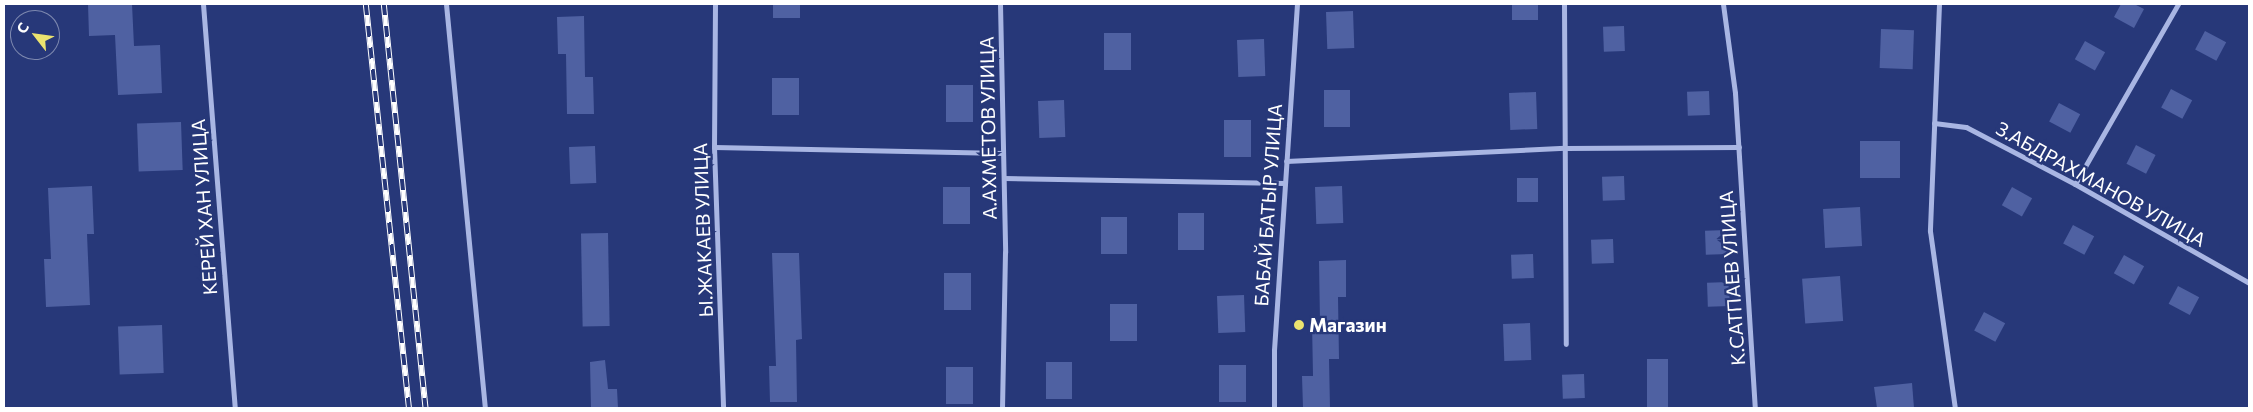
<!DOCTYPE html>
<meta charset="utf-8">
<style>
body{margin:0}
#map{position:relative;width:2253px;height:412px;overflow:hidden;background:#273879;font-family:Commissioner,sans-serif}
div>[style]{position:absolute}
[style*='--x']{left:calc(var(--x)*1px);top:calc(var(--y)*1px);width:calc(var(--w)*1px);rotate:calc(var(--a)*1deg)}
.building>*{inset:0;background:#4f61a2;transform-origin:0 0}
.minor>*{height:5px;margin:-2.5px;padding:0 2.5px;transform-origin:2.5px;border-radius:2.5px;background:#a9b6e3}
.rail>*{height:5.5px;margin-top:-2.75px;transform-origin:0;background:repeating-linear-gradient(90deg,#273879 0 11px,#fff 0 22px);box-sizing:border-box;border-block:1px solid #fff}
.dots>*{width:14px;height:14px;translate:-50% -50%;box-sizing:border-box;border:2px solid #273879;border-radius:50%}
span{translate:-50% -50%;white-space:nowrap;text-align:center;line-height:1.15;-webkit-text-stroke:4.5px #273879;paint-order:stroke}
.street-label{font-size:19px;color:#fff}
.poi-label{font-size:19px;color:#fff;font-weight:700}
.left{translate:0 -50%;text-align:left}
.frame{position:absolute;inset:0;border:5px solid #fff;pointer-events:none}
.north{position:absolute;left:10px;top:10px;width:50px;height:50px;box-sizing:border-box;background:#273879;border:1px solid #7d88af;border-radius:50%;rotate:300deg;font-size:14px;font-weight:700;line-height:20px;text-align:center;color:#fff}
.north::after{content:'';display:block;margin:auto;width:18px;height:22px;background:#ebe36f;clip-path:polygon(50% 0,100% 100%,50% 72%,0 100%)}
</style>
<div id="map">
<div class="building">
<div style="clip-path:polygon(88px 4px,132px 4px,134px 46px,160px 45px,162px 93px,118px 95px,115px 35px,89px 36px)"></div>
<div style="left:773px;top:4px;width:27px;height:14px"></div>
<div style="left:1512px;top:4px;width:26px;height:16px"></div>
<div style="clip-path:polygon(2121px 4px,2134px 4px,2144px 9px,2134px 28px,2114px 17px)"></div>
<div style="left:1353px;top:11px;width:37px;height:27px;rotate:88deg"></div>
<div style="clip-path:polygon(584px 16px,585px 77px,593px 77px,594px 114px,567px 114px,566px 54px,558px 54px,557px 17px)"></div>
<div style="left:1624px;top:26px;width:25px;height:21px;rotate:88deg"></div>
<div style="left:1881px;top:29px;width:33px;height:39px;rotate:2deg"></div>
<div style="left:2205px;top:31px;width:24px;height:21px;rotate:28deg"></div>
<div style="left:1131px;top:33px;width:37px;height:27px;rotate:90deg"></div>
<div style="left:1264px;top:39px;width:37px;height:27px;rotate:88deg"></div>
<div style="left:2085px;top:41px;width:23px;height:21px;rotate:29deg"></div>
<div style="left:772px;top:78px;width:27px;height:37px"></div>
<div style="left:946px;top:85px;width:27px;height:37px"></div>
<div style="left:2171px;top:89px;width:24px;height:21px;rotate:28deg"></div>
<div style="left:1324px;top:90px;width:26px;height:37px"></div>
<div style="left:1709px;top:91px;width:24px;height:22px;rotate:88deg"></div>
<div style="left:1536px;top:92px;width:37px;height:27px;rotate:88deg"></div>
<div style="left:1064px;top:100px;width:37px;height:26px;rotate:88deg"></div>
<div style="left:2059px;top:103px;width:24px;height:21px;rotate:28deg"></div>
<div style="left:1224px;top:120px;width:27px;height:37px"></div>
<div style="left:181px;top:122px;width:48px;height:44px;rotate:88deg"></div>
<div style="left:1900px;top:141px;width:37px;height:40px;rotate:90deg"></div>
<div style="left:2136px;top:145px;width:22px;height:21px;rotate:27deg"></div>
<div style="left:595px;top:146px;width:37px;height:26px;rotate:88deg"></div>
<div style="left:1624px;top:176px;width:24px;height:22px;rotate:88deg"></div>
<div style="left:1517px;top:178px;width:21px;height:24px"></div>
<div style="clip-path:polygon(92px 186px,94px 234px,87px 234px,90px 305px,46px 307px,44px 259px,51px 259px,48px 188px)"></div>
<div style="left:1342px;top:186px;width:37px;height:27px;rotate:88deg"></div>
<div style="left:943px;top:187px;width:27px;height:37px"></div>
<div style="left:2012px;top:187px;width:23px;height:21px;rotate:29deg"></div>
<div style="left:1860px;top:207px;width:39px;height:37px;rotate:87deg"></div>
<div style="left:1178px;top:213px;width:26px;height:37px"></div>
<div style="left:1101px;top:217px;width:26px;height:37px"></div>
<div style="left:2073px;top:225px;width:24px;height:21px;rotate:28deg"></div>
<div style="left:1727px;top:230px;width:24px;height:22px;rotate:88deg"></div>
<div style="left:608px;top:233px;width:93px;height:27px;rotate:89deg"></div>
<div style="left:1613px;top:239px;width:24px;height:22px;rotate:88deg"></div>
<div style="clip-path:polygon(772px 253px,799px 253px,802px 339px,796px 340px,797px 402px,770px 402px,769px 366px,776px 366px)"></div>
<div style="left:1533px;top:254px;width:24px;height:22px;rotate:88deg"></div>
<div style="left:2124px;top:255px;width:23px;height:21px;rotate:29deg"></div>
<div style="clip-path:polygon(1346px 260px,1346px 297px,1338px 297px,1339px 359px,1329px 359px,1330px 408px,1303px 408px,1302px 376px,1313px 376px,1312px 323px,1320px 322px,1319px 261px)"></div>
<div style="left:971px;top:273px;width:37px;height:27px;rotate:90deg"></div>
<div style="left:1840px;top:276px;width:45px;height:38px;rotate:86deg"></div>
<div style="left:1729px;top:282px;width:24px;height:22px;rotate:88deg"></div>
<div style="left:2178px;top:286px;width:24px;height:20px;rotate:28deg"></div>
<div style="left:1244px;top:295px;width:37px;height:27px;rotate:88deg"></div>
<div style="left:1110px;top:304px;width:27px;height:37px"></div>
<div style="left:1984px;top:312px;width:24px;height:21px;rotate:28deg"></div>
<div style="left:1530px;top:323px;width:37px;height:27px;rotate:88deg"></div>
<div style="left:162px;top:325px;width:48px;height:44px;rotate:88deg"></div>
<div style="left:1668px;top:359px;width:49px;height:21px;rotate:90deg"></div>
<div style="clip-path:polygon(605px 360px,608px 389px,617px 389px,618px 408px,591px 408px,590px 362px)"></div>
<div style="left:1046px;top:362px;width:26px;height:37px"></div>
<div style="left:1219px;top:365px;width:27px;height:37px"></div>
<div style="left:946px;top:367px;width:27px;height:37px"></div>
<div style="left:1584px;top:374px;width:24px;height:22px;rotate:88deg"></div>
<div style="clip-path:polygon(1912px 383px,1914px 408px,1877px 408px,1874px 387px)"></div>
</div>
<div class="minor">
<div style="--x:203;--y:4;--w:405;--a:85.5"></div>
<div style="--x:446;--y:4;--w:406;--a:84.5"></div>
<div style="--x:715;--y:4;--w:143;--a:90.4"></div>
<div style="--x:714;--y:147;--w:261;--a:88"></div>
<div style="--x:1000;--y:4;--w:248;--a:88.8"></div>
<div style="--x:1005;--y:252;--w:156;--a:91.1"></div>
<div style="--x:1564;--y:4;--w:340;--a:89.7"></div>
<div style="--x:1723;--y:4;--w:90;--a:82.3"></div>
<div style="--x:1735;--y:93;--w:316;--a:86.4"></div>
<div style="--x:1939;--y:4;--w:227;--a:92.3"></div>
<div style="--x:1930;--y:231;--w:179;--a:82"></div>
<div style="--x:1934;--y:123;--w:32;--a:7"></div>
<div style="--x:1966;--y:127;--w:123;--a:27.6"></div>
<div style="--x:2075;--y:184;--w:200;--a:29.6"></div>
<div style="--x:714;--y:147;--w:289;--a:1.2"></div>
<div style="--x:1286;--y:161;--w:279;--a:-2.7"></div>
<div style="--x:1565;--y:148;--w:174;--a:-0.3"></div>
<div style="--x:1004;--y:178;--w:281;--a:1"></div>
<div style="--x:2075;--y:184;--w:207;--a:-60.2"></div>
<div style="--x:1274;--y:408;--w:58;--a:-90"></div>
<div style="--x:1274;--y:350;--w:347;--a:-86.2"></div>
</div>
<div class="rail">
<div style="--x:366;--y:4;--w:406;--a:83.9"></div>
<div style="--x:384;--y:4;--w:406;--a:84.1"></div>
</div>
<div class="dots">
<div style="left:1299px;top:325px;background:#ebe36f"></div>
</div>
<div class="street-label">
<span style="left:988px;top:128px;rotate:-91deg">А.АХМЕТОВ УЛИЦА</span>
<span style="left:2101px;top:184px;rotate:29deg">З.АБДРАХМАНОВ УЛИЦА</span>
<span style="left:1268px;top:205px;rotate:-86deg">БАБАЙ БАТЫР УЛИЦА</span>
<span style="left:204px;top:207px;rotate:-94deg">КЕРЕЙ ХАН УЛИЦА</span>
<span style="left:703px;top:230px;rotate:-92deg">Ы.ЖАКАЕВ УЛИЦА</span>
<span style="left:1732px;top:278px;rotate:-94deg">К.САТПАЕВ УЛИЦА</span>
</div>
<div class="poi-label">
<span class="left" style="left:1309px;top:325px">Магазин</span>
</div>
<div class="frame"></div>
<div class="north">С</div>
</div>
